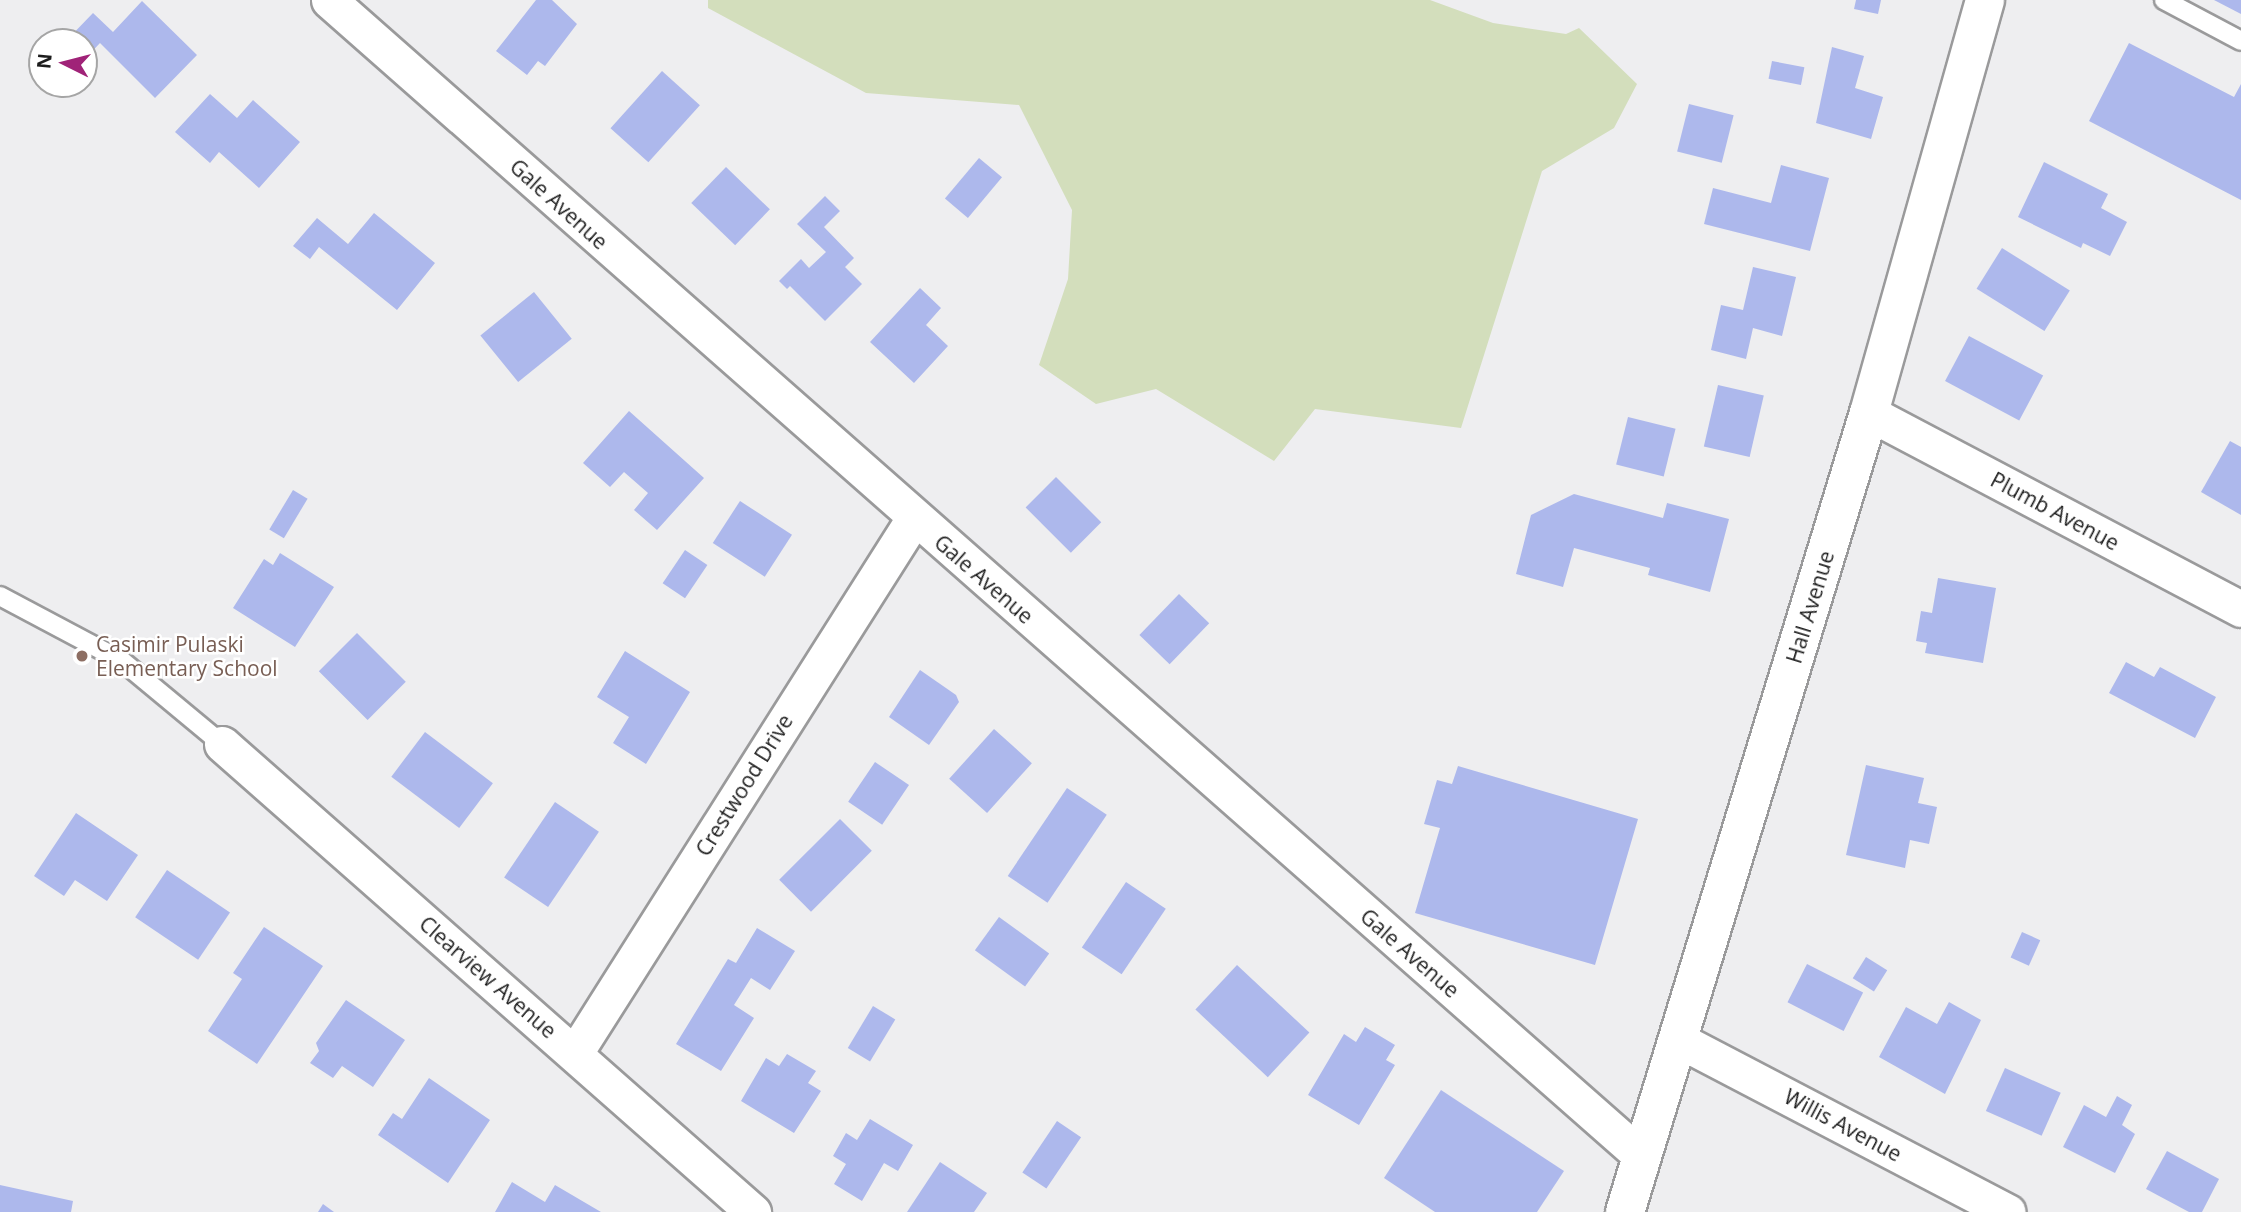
<!DOCTYPE html>
<style>
body{margin:0}
#map{position:relative;width:2241px;height:1212px;overflow:hidden;background:#eeeef0;font-family:"Open Sans",sans-serif}
div>[style]{position:absolute}
[style*='--x']{left:calc(var(--x)*1px);top:calc(var(--y)*1px);width:calc(var(--w)*1px);rotate:calc(var(--a)*1deg)}
.green>*{inset:0;background:#d3debc}
.building>*{inset:0;background:#adb8ec;transform-origin:0 0}
.roads{filter:drop-shadow(2px 0 #9a9a9b) drop-shadow(-2px 0 #9a9a9b) drop-shadow(0 2px #9a9a9b) drop-shadow(0 -2px #9a9a9b)}
.lane>*{height:18px;margin:-9px;padding:0 9px;transform-origin:9px;border-radius:9px;background:#fff}
.street>*{height:35px;margin:-17.5px;padding:0 17.5px;transform-origin:17.5px;border-radius:17.5px;background:#fff}
.secondary>*{height:38px;margin:-19px;padding:0 19px;transform-origin:19px;border-radius:19px;background:#fff}
.dots>*{width:19px;height:19px;translate:-50% -50%;box-sizing:border-box;border:4px solid #fff;border-radius:50%}
span{translate:-50% -50%;white-space:nowrap;text-align:center;line-height:1.15;-webkit-text-stroke:5px #fff;paint-order:stroke}
.street-label{font-size:21px;color:#1d1d1d}
.education-label{font-size:21px;color:#785e54}
.left{translate:0 -50%;text-align:left}
.north{position:absolute;left:28px;top:28px;width:70px;height:70px;box-sizing:border-box;background:#fff;border:2px solid #a5a5a5;border-radius:50%;rotate:276deg;font-size:19px;font-weight:700;line-height:28px;text-align:center;color:#1d1d1d}
.north::after{content:'';display:block;margin:auto;width:24px;height:32px;background:#a02378;clip-path:polygon(50% 0,100% 100%,50% 72%,0 100%)}
</style>
<div id="map">
<div class="green">
<div style="clip-path:polygon(708px 0,1430px 0,1493px 23px,1566px 34px,1579px 28px,1637px 84px,1614px 128px,1542px 171px,1461px 428px,1315px 409px,1274px 461px,1156px 389px,1096px 404px,1039px 365px,1068px 279px,1072px 210px,1019px 105px,866px 93px,708px 8px)"></div>
</div>
<div class="building">
<div style="clip-path:polygon(536px 0,552px 0,577px 24px,545px 66px,538px 61px,527px 75px,496px 51px)"></div>
<div style="clip-path:polygon(1856px 0,1881px 0,1878px 14px,1854px 9px)"></div>
<div style="clip-path:polygon(2214px 0,2241px 0,2241px 14px)"></div>
<div style="clip-path:polygon(142px 1px,197px 55px,155px 98px,100px 43px,84px 60px,84px 42px,65px 42px,93px 13px,113px 32px)"></div>
<div style="clip-path:polygon(2129px 43px,2234px 97px,2241px 84px,2241px 200px,2089px 121px)"></div>
<div style="clip-path:polygon(1832px 47px,1864px 56px,1855px 88px,1883px 97px,1871px 139px,1816px 123px)"></div>
<div style="left:1772px;top:61px;width:33px;height:18px;rotate:11deg"></div>
<div style="left:662px;top:71px;width:51px;height:77px;rotate:42deg"></div>
<div style="clip-path:polygon(210px 94px,237px 118px,253px 100px,300px 142px,259px 188px,219px 152px,210px 163px,175px 132px)"></div>
<div style="left:1689px;top:104px;width:46px;height:49px;rotate:14deg"></div>
<div style="left:979px;top:158px;width:30px;height:53px;rotate:40deg"></div>
<div style="clip-path:polygon(2044px 162px,2108px 194px,2101px 208px,2127px 222px,2110px 256px,2083px 243px,2081px 248px,2018px 217px)"></div>
<div style="clip-path:polygon(1781px 165px,1829px 178px,1810px 251px,1704px 224px,1713px 188px,1771px 203px)"></div>
<div style="left:726px;top:167px;width:61px;height:50px;rotate:44deg"></div>
<div style="clip-path:polygon(825px 196px,840px 211px,824px 227px,854px 258px,845px 267px,862px 284px,825px 321px,790px 286px,787px 289px,779px 281px,801px 259px,809px 268px,826px 252px,797px 224px)"></div>
<div style="clip-path:polygon(374px 213px,435px 263px,397px 310px,319px 247px,310px 259px,293px 246px,317px 218px,348px 244px)"></div>
<div style="left:2002px;top:248px;width:80px;height:48px;rotate:32deg"></div>
<div style="clip-path:polygon(1753px 267px,1796px 277px,1782px 336px,1753px 328px,1746px 359px,1711px 350px,1721px 305px,1743px 310px)"></div>
<div style="clip-path:polygon(920px 288px,941px 308px,926px 325px,948px 346px,914px 383px,870px 342px)"></div>
<div style="left:534px;top:292px;width:60px;height:69px;rotate:51deg"></div>
<div style="left:1969px;top:336px;width:84px;height:51px;rotate:28deg"></div>
<div style="left:1718px;top:385px;width:47px;height:63px;rotate:13deg"></div>
<div style="clip-path:polygon(629px 411px,704px 478px,657px 530px,634px 510px,648px 493px,624px 472px,610px 487px,583px 463px)"></div>
<div style="left:1628px;top:417px;width:49px;height:49px;rotate:14deg"></div>
<div style="clip-path:polygon(2230px 441px,2241px 447px,2241px 515px,2201px 492px)"></div>
<div style="left:1056px;top:477px;width:64px;height:43px;rotate:45deg"></div>
<div style="left:293px;top:490px;width:17px;height:46px;rotate:31deg"></div>
<div style="clip-path:polygon(1574px 494px,1663px 518px,1667px 503px,1729px 519px,1710px 592px,1648px 575px,1650px 568px,1574px 548px,1563px 587px,1516px 574px,1531px 515px)"></div>
<div style="left:740px;top:501px;width:62px;height:50px;rotate:33deg"></div>
<div style="left:685px;top:550px;width:27px;height:40px;rotate:34deg"></div>
<div style="clip-path:polygon(280px 553px,334px 587px,295px 647px,233px 608px,264px 559px,273px 565px)"></div>
<div style="clip-path:polygon(1938px 578px,1996px 588px,1983px 663px,1925px 653px,1927px 643px,1916px 641px,1921px 611px,1932px 613px)"></div>
<div style="left:1179px;top:594px;width:42px;height:57px;rotate:44deg"></div>
<div style="left:357px;top:633px;width:69px;height:54px;rotate:45deg"></div>
<div style="clip-path:polygon(625px 651px,690px 692px,646px 764px,613px 743px,629px 717px,597px 697px)"></div>
<div style="clip-path:polygon(2126px 662px,2154px 677px,2160px 667px,2216px 697px,2195px 738px,2109px 693px)"></div>
<div style="clip-path:polygon(920px 670px,956px 695px,959px 702px,929px 745px,889px 717px)"></div>
<div style="left:994px;top:729px;width:51px;height:67px;rotate:42deg"></div>
<div style="left:425px;top:732px;width:85px;height:56px;rotate:37deg"></div>
<div style="left:875px;top:762px;width:41px;height:48px;rotate:34deg"></div>
<div style="clip-path:polygon(1866px 765px,1924px 778px,1918px 803px,1937px 807px,1929px 844px,1910px 840px,1905px 868px,1846px 855px)"></div>
<div style="clip-path:polygon(1458px 766px,1638px 819px,1595px 965px,1415px 913px,1440px 828px,1424px 824px,1437px 780px,1452px 784px)"></div>
<div style="left:1067px;top:788px;width:48px;height:106px;rotate:34deg"></div>
<div style="left:555px;top:802px;width:53px;height:91px;rotate:34deg"></div>
<div style="clip-path:polygon(76px 813px,138px 855px,107px 901px,75px 880px,64px 896px,34px 876px)"></div>
<div style="left:840px;top:819px;width:45px;height:86px;rotate:45deg"></div>
<div style="left:167px;top:870px;width:76px;height:57px;rotate:34deg"></div>
<div style="left:1126px;top:882px;width:48px;height:79px;rotate:34deg"></div>
<div style="left:999px;top:917px;width:62px;height:41px;rotate:36deg"></div>
<div style="clip-path:polygon(264px 927px,323px 966px,257px 1064px,208px 1031px,242px 979px,233px 973px)"></div>
<div style="clip-path:polygon(757px 928px,795px 951px,770px 990px,751px 978px,734px 1005px,754px 1018px,721px 1071px,676px 1044px,728px 959px,736px 963px)"></div>
<div style="left:2022px;top:932px;width:20px;height:28px;rotate:24deg"></div>
<div style="left:1866px;top:957px;width:25px;height:25px;rotate:32deg"></div>
<div style="left:1807px;top:964px;width:63px;height:43px;rotate:27deg"></div>
<div style="left:1237px;top:965px;width:99px;height:61px;rotate:43deg"></div>
<div style="clip-path:polygon(346px 1000px,405px 1040px,373px 1087px,342px 1066px,333px 1078px,310px 1063px,319px 1051px,316px 1043px)"></div>
<div style="clip-path:polygon(1949px 1002px,1981px 1020px,1945px 1094px,1879px 1057px,1906px 1007px,1937px 1024px)"></div>
<div style="left:873px;top:1006px;width:26px;height:49px;rotate:31deg"></div>
<div style="clip-path:polygon(1365px 1027px,1395px 1045px,1386px 1060px,1395px 1065px,1359px 1125px,1308px 1095px,1344px 1034px,1356px 1042px)"></div>
<div style="clip-path:polygon(787px 1054px,816px 1071px,808px 1083px,821px 1091px,794px 1133px,741px 1101px,766px 1058px,779px 1066px)"></div>
<div style="left:2005px;top:1068px;width:61px;height:47px;rotate:24deg"></div>
<div style="clip-path:polygon(429px 1078px,490px 1120px,448px 1183px,378px 1135px,393px 1113px,402px 1119px)"></div>
<div style="clip-path:polygon(1441px 1090px,1564px 1171px,1537px 1212px,1435px 1212px,1384px 1178px)"></div>
<div style="clip-path:polygon(2117px 1096px,2132px 1105px,2122px 1125px,2135px 1134px,2115px 1173px,2063px 1147px,2084px 1105px,2106px 1117px)"></div>
<div style="clip-path:polygon(870px 1119px,913px 1145px,898px 1171px,884px 1163px,862px 1201px,834px 1184px,846px 1164px,833px 1156px,846px 1133px,857px 1140px)"></div>
<div style="left:1057px;top:1121px;width:29px;height:62px;rotate:34deg"></div>
<div style="clip-path:polygon(2167px 1151px,2219px 1179px,2202px 1212px,2189px 1212px,2146px 1189px)"></div>
<div style="clip-path:polygon(940px 1162px,987px 1193px,974px 1212px,907px 1212px)"></div>
<div style="clip-path:polygon(512px 1182px,545px 1202px,555px 1185px,601px 1212px,495px 1212px)"></div>
<div style="clip-path:polygon(0 1185px,73px 1201px,71px 1212px,0 1212px)"></div>
<div style="clip-path:polygon(323px 1204px,334px 1212px,318px 1212px)"></div>
</div>
<div class="roads">
<div class="lane">
<div style="--x:2164;--y:0;--w:87;--a:28"></div>
<div style="--x:0;--y:596;--w:138;--a:28"></div>
<div style="--x:122;--y:661;--w:130;--a:39.7"></div>
</div>
<div class="street">
<div style="--x:329;--y:0;--w:1749;--a:41.38"></div>
<div style="--x:1869;--y:413;--w:420;--a:27.8"></div>
<div style="--x:222;--y:744;--w:708;--a:41.39"></div>
<div style="--x:1677;--y:1039;--w:373;--a:27.6"></div>
<div style="--x:575;--y:1053;--w:633;--a:-57.64"></div>
</div>
<div class="secondary">
<div style="--x:1625;--y:1212;--w:835;--a:-73.02"></div>
<div style="--x:1869;--y:413;--w:429;--a:-74.3"></div>
</div>
</div>
<div class="dots">
<div style="left:82px;top:656px;background:#8d6e63"></div>
</div>
<div class="street-label">
<span style="left:559px;top:204px;rotate:42deg">Gale Avenue</span>
<span style="left:2055px;top:511px;rotate:28deg">Plumb Avenue</span>
<span style="left:984px;top:579px;rotate:41deg">Gale Avenue</span>
<span style="left:1810px;top:607px;rotate:-73deg">Hall Avenue</span>
<span style="left:744px;top:785px;rotate:-58deg">Crestwood Drive</span>
<span style="left:1410px;top:953px;rotate:41deg">Gale Avenue</span>
<span style="left:488px;top:977px;rotate:41deg">Clearview Avenue</span>
<span style="left:1843px;top:1125px;rotate:28deg">Willis Avenue</span>
</div>
<div class="education-label">
<span class="left" style="left:96px;top:656px">Casimir Pulaski<br>Elementary School</span>
</div>
<div class="north">N</div>
</div>
